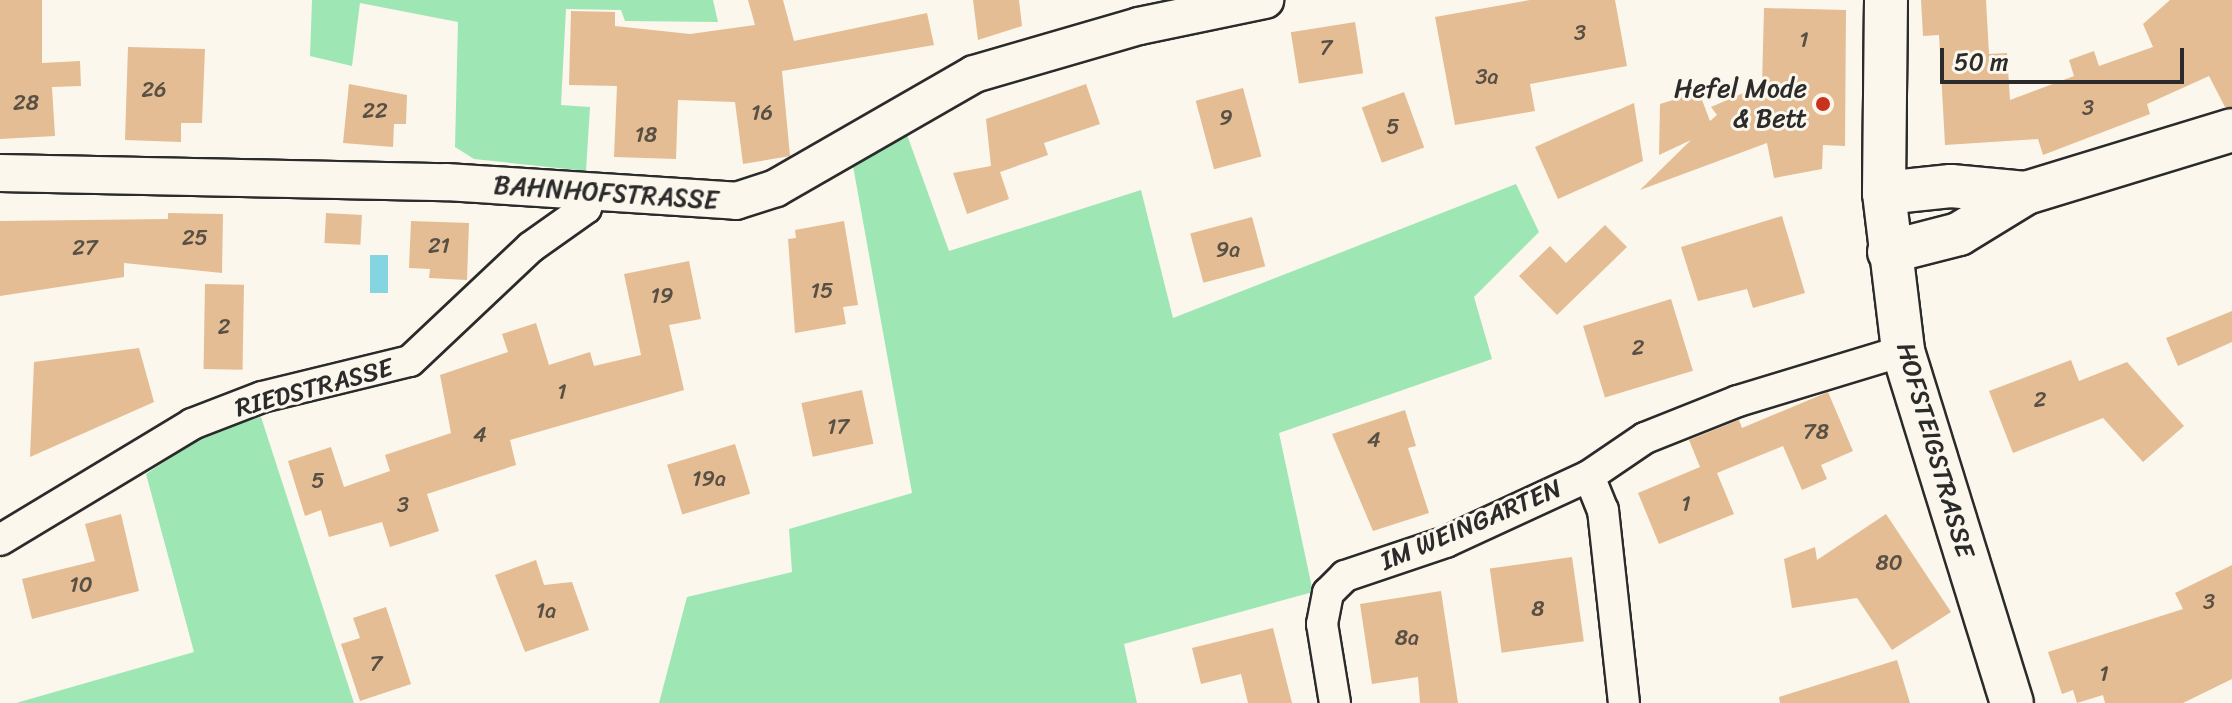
<!DOCTYPE html>
<style>
body{margin:0}
#map{position:relative;width:2232px;height:703px;overflow:hidden;background:#fbf7ec;font-family:Sriracha,sans-serif}
div>[style]{position:absolute}
[style*='--x']{left:calc(var(--x)*1px);top:calc(var(--y)*1px);width:calc(var(--w)*1px);rotate:calc(var(--a)*1deg)}
.green>*{inset:0;background:#9ee7b5}
.water>*{inset:0;background:#85d4e2;transform-origin:0 0}
.building>*{inset:0;background:#e4bd94;transform-origin:0 0}
.roads{filter:drop-shadow(2px 0 #2b2b2b) drop-shadow(-2px 0 #2b2b2b) drop-shadow(0 2px #2b2b2b) drop-shadow(0 -2px #2b2b2b)}
.minor>*{height:30px;margin:-15px;padding:0 15px;transform-origin:15px;border-radius:15px;background:#fbf7ec}
.tertiary>*{height:36px;margin:-18px;padding:0 18px;transform-origin:18px;border-radius:18px;background:#fbf7ec}
.secondary>*{height:42px;margin:-21px;padding:0 21px;transform-origin:21px;border-radius:21px;background:#fbf7ec}
.dots>*{width:22px;height:22px;translate:-50% -50%;box-sizing:border-box;border:4px solid #fbf7ec;border-radius:50%}
span{translate:-50% -50%;white-space:nowrap;text-align:center;line-height:1.15;-webkit-text-stroke:6px #fbf7ec;paint-order:stroke}
.number-label{font-size:22px;color:#595045}
.number-label span{-webkit-text-stroke-width:0}
.poi-label{font-size:26px;color:#2b2b2b}
.right{translate:-100% -50%;text-align:right}
.street-label{font-size:26px;color:#2b2b2b}
.scale{position:absolute;left:1940px;top:48px;width:244px;height:36px;box-sizing:border-box;border:4px solid #2b2b2b;border-top:0;padding-left:10px;font-size:24px;line-height:28px;white-space:nowrap;color:#2b2b2b;-webkit-text-stroke:6px #fbf7ec;paint-order:stroke}
</style>
<div id="map">
<div class="green">
<div style="clip-path:polygon(312px 0,713px 0,718px 22px,625px 21px,621px 10px,566px 9px,561px 105px,590px 107px,586px 171px,474px 159px,455px 147px,458px 22px,360px 3px,352px 66px,310px 56px)"></div>
<div style="clip-path:polygon(906px 132px,949px 251px,1141px 190px,1173px 318px,1516px 184px,1539px 232px,1474px 297px,1492px 359px,1279px 433px,1313px 592px,1124px 644px,1137px 703px,659px 703px,687px 597px,792px 572px,789px 529px,912px 493px,853px 166px)"></div>
<div style="clip-path:polygon(261px 417px,354px 703px,16px 703px,194px 652px,146px 474px,208px 433px)"></div>
</div>
<div class="water">
<div style="left:370px;top:255px;width:18px;height:38px"></div>
</div>
<div class="building">
<div style="clip-path:polygon(0 0,42px 0,42px 63px,80px 61px,81px 86px,52px 87px,55px 136px,0 139px)"></div>
<div style="clip-path:polygon(748px 0,783px 0,794px 41px,927px 13px,934px 45px,782px 71px,790px 156px,743px 164px,735px 102px,678px 100px,676px 159px,614px 157px,617px 86px,569px 85px,571px 11px,615px 12px,615px 26px,690px 34px,755px 25px)"></div>
<div style="clip-path:polygon(973px 0,1019px 0,1022px 26px,978px 40px)"></div>
<div style="clip-path:polygon(1530px 0,1615px 0,1627px 66px,1530px 84px,1535px 111px,1455px 125px,1435px 17px)"></div>
<div style="clip-path:polygon(1921px 0,1986px 0,1989px 54px,2007px 53px,2010px 100px,2074px 76px,2069px 60px,2094px 51px,2099px 66px,2153px 47px,2143px 24px,2170px 0,2232px 0,2232px 107px,2225px 107px,2209px 76px,2147px 104px,2150px 114px,2043px 155px,2038px 139px,1945px 145px,1939px 35px,1923px 36px)"></div>
<div style="clip-path:polygon(1764px 8px,1846px 10px,1845px 146px,1823px 145px,1822px 169px,1774px 178px,1767px 143px,1640px 190px,1691px 140px,1659px 155px,1660px 104px,1699px 92px,1710px 121px,1717px 115px,1711px 107px,1762px 85px)"></div>
<div style="left:1355px;top:22px;width:52px;height:65px;rotate:81deg"></div>
<div style="clip-path:polygon(128px 47px,205px 49px,202px 123px,181px 123px,181px 142px,125px 140px)"></div>
<div style="clip-path:polygon(349px 84px,407px 95px,406px 124px,394px 124px,393px 147px,343px 143px)"></div>
<div style="clip-path:polygon(1086px 84px,1100px 124px,1044px 143px,1048px 155px,1000px 172px,1009px 199px,967px 214px,953px 173px,991px 166px,986px 119px)"></div>
<div style="left:1243px;top:88px;width:71px;height:49px;rotate:75deg"></div>
<div style="left:1404px;top:92px;width:59px;height:45px;rotate:70deg"></div>
<div style="clip-path:polygon(1634px 103px,1643px 161px,1558px 199px,1535px 147px)"></div>
<div style="clip-path:polygon(168px 213px,223px 214px,222px 273px,124px 263px,124px 277px,0 296px,0 221px,168px 219px)"></div>
<div style="left:326px;top:213px;width:36px;height:30px;rotate:3deg"></div>
<div style="clip-path:polygon(1782px 216px,1805px 293px,1753px 308px,1747px 289px,1698px 301px,1681px 247px)"></div>
<div style="left:1252px;top:217px;width:51px;height:64px;rotate:75deg"></div>
<div style="clip-path:polygon(411px 221px,469px 223px,467px 280px,429px 278px,430px 269px,409px 268px)"></div>
<div style="clip-path:polygon(844px 221px,858px 305px,843px 307px,846px 324px,795px 333px,788px 239px,796px 238px,795px 230px)"></div>
<div style="clip-path:polygon(1605px 225px,1627px 247px,1557px 315px,1519px 276px,1550px 246px,1566px 263px)"></div>
<div style="clip-path:polygon(689px 261px,701px 319px,669px 325px,684px 390px,510px 440px,516px 465px,427px 494px,439px 531px,390px 547px,382px 522px,329px 537px,321px 510px,305px 516px,288px 461px,331px 447px,344px 487px,390px 471px,385px 455px,451px 433px,440px 375px,508px 352px,502px 334px,536px 323px,549px 365px,590px 352px,594px 366px,641px 355px,624px 274px)"></div>
<div style="left:205px;top:284px;width:39px;height:85px;rotate:1deg"></div>
<div style="left:1671px;top:299px;width:75px;height:92px;rotate:73deg"></div>
<div style="clip-path:polygon(2232px 311px,2232px 342px,2178px 366px,2166px 338px)"></div>
<div style="clip-path:polygon(139px 348px,154px 402px,30px 457px,34px 362px)"></div>
<div style="clip-path:polygon(2071px 360px,2079px 381px,2127px 362px,2184px 426px,2143px 462px,2103px 418px,2013px 453px,1989px 391px)"></div>
<div style="left:862px;top:390px;width:55px;height:62px;rotate:78deg"></div>
<div style="clip-path:polygon(1828px 392px,1853px 451px,1821px 465px,1827px 479px,1802px 490px,1783px 446px,1717px 473px,1734px 514px,1659px 544px,1638px 493px,1700px 467px,1689px 440px,1739px 420px,1742px 428px)"></div>
<div style="clip-path:polygon(1405px 410px,1416px 446px,1408px 448px,1429px 513px,1373px 531px,1332px 434px)"></div>
<div style="left:735px;top:444px;width:52px;height:71px;rotate:73deg"></div>
<div style="clip-path:polygon(121px 514px,139px 591px,32px 619px,22px 579px,95px 561px,85px 524px)"></div>
<div style="clip-path:polygon(1886px 514px,1951px 612px,1892px 650px,1857px 598px,1792px 608px,1784px 559px,1815px 547px,1817px 560px)"></div>
<div style="left:1572px;top:557px;width:85px;height:83px;rotate:82deg"></div>
<div style="clip-path:polygon(536px 560px,544px 585px,572px 582px,589px 630px,525px 652px,495px 575px)"></div>
<div style="clip-path:polygon(2232px 565px,2232px 679px,2183px 703px,2105px 703px,2103px 695px,2077px 703px,2073px 690px,2062px 694px,2048px 652px,2183px 609px,2175px 593px)"></div>
<div style="clip-path:polygon(1441px 591px,1458px 703px,1420px 703px,1418px 677px,1372px 684px,1360px 604px)"></div>
<div style="clip-path:polygon(386px 607px,411px 684px,360px 701px,341px 644px,360px 638px,353px 618px)"></div>
<div style="clip-path:polygon(1273px 628px,1292px 703px,1248px 703px,1241px 674px,1201px 684px,1192px 648px)"></div>
<div style="clip-path:polygon(1897px 660px,1910px 703px,1780px 703px,1779px 697px)"></div>
</div>
<div class="roads">
<div class="minor">
<div style="--x:1589;--y:476;--w:37;--a:68"></div>
<div style="--x:1603;--y:510;--w:194;--a:83.8"></div>
<div style="--x:0;--y:540;--w:224;--a:-31.1"></div>
<div style="--x:192;--y:424;--w:75;--a:-21.1"></div>
<div style="--x:262;--y:397;--w:152;--a:-13.7"></div>
<div style="--x:410;--y:361;--w:166;--a:-43.3"></div>
<div style="--x:531;--y:247;--w:67;--a:-35.3"></div>
<div style="--x:586;--y:208;--w:18;--a:-74"></div>
<div style="--x:1335;--y:703;--w:80;--a:-99.3"></div>
<div style="--x:1322;--y:624;--w:32;--a:-79"></div>
<div style="--x:1328;--y:593;--w:24;--a:-45"></div>
<div style="--x:1345;--y:576;--w:107;--a:-18.6"></div>
<div style="--x:1446;--y:542;--w:157;--a:-24.8"></div>
<div style="--x:1589;--y:476;--w:68;--a:-34.2"></div>
<div style="--x:1645;--y:438;--w:100;--a:-21.7"></div>
<div style="--x:1738;--y:401;--w:172;--a:-16.9"></div>
</div>
<div class="tertiary">
<div style="--x:0;--y:173;--w:446;--a:1.2"></div>
<div style="--x:446;--y:182;--w:291;--a:3.7"></div>
<div style="--x:736;--y:201;--w:42;--a:-18"></div>
<div style="--x:776;--y:188;--w:228;--a:-29.9"></div>
<div style="--x:974;--y:74;--w:172;--a:-16.2"></div>
<div style="--x:1139;--y:26;--w:129;--a:-11.7"></div>
</div>
<div class="secondary">
<div style="--x:1886;--y:0;--w:193;--a:90.6"></div>
<div style="--x:1884;--y:193;--w:159;--a:83.1"></div>
<div style="--x:1903;--y:351;--w:368;--a:72.8"></div>
<div style="--x:1884;--y:193;--w:67;--a:-6"></div>
<div style="--x:1951;--y:186;--w:75;--a:5.3"></div>
<div style="--x:1889;--y:252;--w:72;--a:-14.4"></div>
<div style="--x:1959;--y:234;--w:79;--a:-31.5"></div>
<div style="--x:2026;--y:193;--w:215;--a:-17"></div>
</div>
</div>
<div class="dots">
<div style="left:1823px;top:104px;background:#c8321e"></div>
</div>
<div class="number-label">
<span style="left:1580px;top:33px">3</span>
<span style="left:1804px;top:40px">1</span>
<span style="left:1326px;top:48px">7</span>
<span style="left:1487px;top:77px">3a</span>
<span style="left:154px;top:90px">26</span>
<span style="left:26px;top:103px">28</span>
<span style="left:2088px;top:108px">3</span>
<span style="left:375px;top:111px">22</span>
<span style="left:762px;top:113px">16</span>
<span style="left:1226px;top:118px">9</span>
<span style="left:1393px;top:127px">5</span>
<span style="left:646px;top:135px">18</span>
<span style="left:195px;top:238px">25</span>
<span style="left:439px;top:246px">21</span>
<span style="left:85px;top:248px">27</span>
<span style="left:1228px;top:250px">9a</span>
<span style="left:822px;top:291px">15</span>
<span style="left:662px;top:296px">19</span>
<span style="left:224px;top:327px">2</span>
<span style="left:1638px;top:348px">2</span>
<span style="left:562px;top:392px">1</span>
<span style="left:2040px;top:400px">2</span>
<span style="left:838px;top:427px">17</span>
<span style="left:1816px;top:432px">78</span>
<span style="left:480px;top:435px">4</span>
<span style="left:1374px;top:440px">4</span>
<span style="left:709px;top:479px">19a</span>
<span style="left:318px;top:481px">5</span>
<span style="left:1686px;top:504px">1</span>
<span style="left:403px;top:505px">3</span>
<span style="left:1889px;top:563px">80</span>
<span style="left:81px;top:585px">10</span>
<span style="left:2209px;top:602px">3</span>
<span style="left:1538px;top:609px">8</span>
<span style="left:546px;top:611px">1a</span>
<span style="left:1407px;top:638px">8a</span>
<span style="left:376px;top:664px">7</span>
<span style="left:2104px;top:674px">1</span>
</div>
<div class="poi-label">
<span class="right" style="left:1807px;top:104px">Hefel Mode<br>&amp; Bett</span>
</div>
<div class="street-label">
<span style="left:606px;top:193px;rotate:4deg">BAHNHOFSTRASSE</span>
<span style="left:314px;top:388px;rotate:-15deg">RIEDSTRASSE</span>
<span style="left:1935px;top:450px;rotate:74deg">HOFSTEIGSTRASSE</span>
<span style="left:1471px;top:525px;rotate:-23deg">IM WEINGARTEN</span>
</div>
<div class="scale">50 m</div>
</div>
